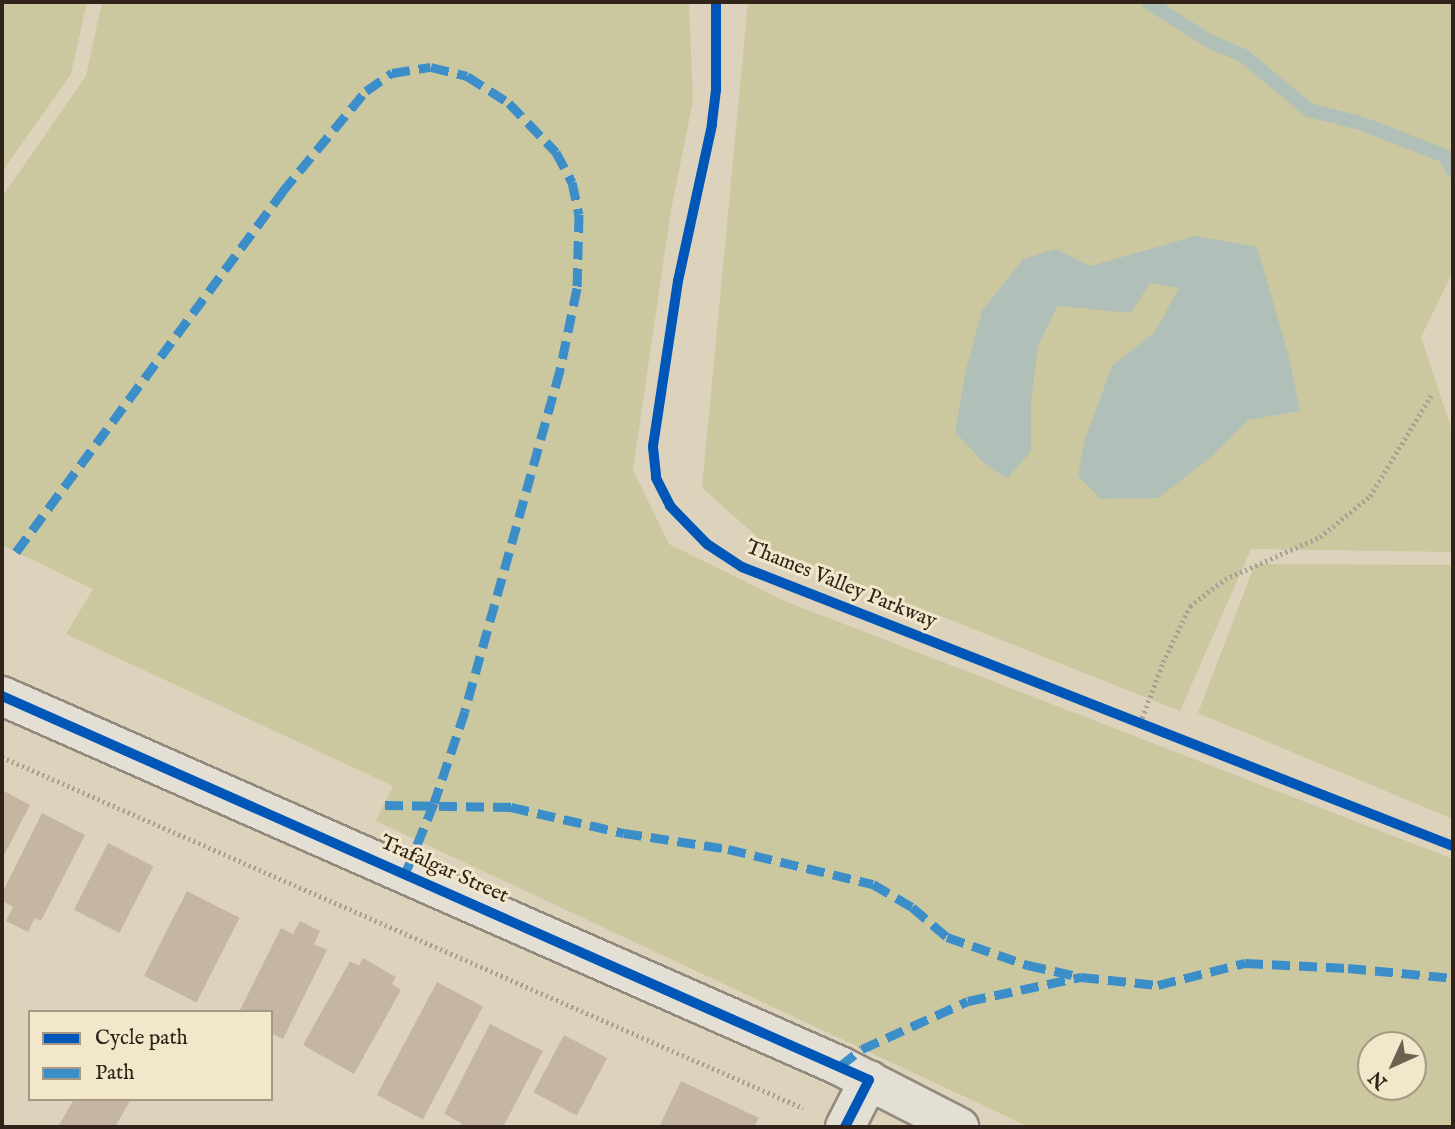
<!DOCTYPE html>
<style>
body{margin:0}
#map{position:relative;width:1455px;height:1129px;overflow:hidden;background:#ddd3bd;font-family:"IM FELL English",serif}
div>[style]{position:absolute}
[style*='--x']{left:calc(var(--x)*1px);top:calc(var(--y)*1px);width:calc(var(--w)*1px);rotate:calc(var(--a)*1deg)}
.green>*{inset:0;background:#cbc79f}
.water>*{inset:0;background:#b0c0b8}
.stream>*{height:14px;margin:-7px;padding:0 7px;transform-origin:7px;border-radius:7px;background:#b0c0b8}
.building>*{inset:0;background:#c5b6a4;transform-origin:0 0}
.path>*{height:4.5px;margin-top:-2.25px;transform-origin:0;background:repeating-linear-gradient(90deg,#a49f96 0 2px,transparent 0 5.5px)}
.roads{filter:drop-shadow(2px 0 #928a7d) drop-shadow(-2px 0 #928a7d) drop-shadow(0 2px #928a7d) drop-shadow(0 -2px #928a7d)}
.minor>*{height:38px;margin:-19px;padding:0 19px;transform-origin:19px;border-radius:19px;background:#e4dfd4}
.quiet>*{height:9px;margin-top:-4.5px;transform-origin:0;background:repeating-linear-gradient(90deg,#3c8ec9 0 18px,transparent 0 27px)}
.cycleway>*{height:10px;margin:-5px;padding:0 5px;transform-origin:5px;border-radius:5px;background:#0057b8}
span{translate:-50% -50%;white-space:nowrap;text-align:center;line-height:1.15;-webkit-text-stroke:6px #f2e6cb;paint-order:stroke}
.street-label{font-size:21px;color:#312319}
.frame{position:absolute;inset:0;border:4px solid #312319;pointer-events:none}
.legend{position:absolute;left:28px;top:1010px;width:245px;height:91px;box-sizing:border-box;background:#f2e6cb;border:2px solid #a59884;margin:0;padding:9px 12px;list-style:none;font-size:21px;color:#312319}
.legend li{display:flex;align-items:center;gap:14px;height:35px}
.legend b{width:35px;border:2px solid #a59884}
.north{position:absolute;left:1357px;top:1031px;width:70px;height:70px;box-sizing:border-box;background:#f2e6cb;border:2px solid #a59884;border-radius:50%;rotate:225deg;font-size:19px;font-weight:700;line-height:28px;text-align:center;color:#312319}
.north::after{content:'';display:block;margin:auto;width:24px;height:32px;background:#6d6152;clip-path:polygon(50% 0,100% 100%,50% 72%,0 100%)}
</style>
<div id="map">
<div class="green">
<div style="clip-path:polygon(2px 2px,87px 2px,71px 74px,2px 172px)"></div>
<div style="clip-path:polygon(evenodd,102px 2px,689px 2px,693px 100px,671px 210px,633px 470px,669px 544px,782px 600px,1453px 859px,1453px 1127px,1029px 1127px,376px 821px,393px 786px,66px 634px,93px 589px,2px 545px,2px 197px,86px 76px,102px 2px,1371px 1045px,1413px 1045px,1413px 1087px,1371px 1087px,1371px 1045px)"></div>
<div style="clip-path:polygon(748px 2px,1453px 2px,1453px 272px,1421px 337px,1453px 434px,1453px 552px,1251px 549px,1180px 711px,771px 549px,702px 488px)"></div>
<div style="clip-path:polygon(1255px 564px,1453px 565px,1453px 819px,1198px 713px)"></div>
</div>
<div class="water">
<div style="clip-path:polygon(1196px 236px,1257px 247px,1288px 354px,1300px 411px,1248px 420px,1209px 459px,1158px 498px,1101px 499px,1078px 476px,1084px 442px,1112px 366px,1154px 333px,1179px 288px,1150px 283px,1131px 313px,1058px 306px,1038px 346px,1031px 401px,1031px 451px,1007px 479px,983px 462px,955px 432px,966px 369px,982px 311px,1023px 259px,1056px 249px,1090px 266px)"></div>
</div>
<div class="stream">
<div style="--x:1148;--y:2;--w:72;--a:32.6"></div>
<div style="--x:1209;--y:41;--w:38;--a:23"></div>
<div style="--x:1244;--y:56;--w:85;--a:39.7"></div>
<div style="--x:1309;--y:110;--w:56;--a:14.5"></div>
<div style="--x:1363;--y:124;--w:88;--a:21.3"></div>
<div style="--x:1445;--y:156;--w:17;--a:62"></div>
</div>
<div class="building">
<div style="clip-path:polygon(2px 790px,30px 805px,2px 859px)"></div>
<div style="clip-path:polygon(42px 813px,85px 835px,41px 921px,35px 918px,28px 932px,6px 921px,13px 907px,2px 901px,2px 893px)"></div>
<div style="left:108px;top:843px;width:51px;height:75px;rotate:27deg"></div>
<div style="left:187px;top:891px;width:59px;height:95px;rotate:27deg"></div>
<div style="clip-path:polygon(300px 921px,320px 931px,314px 944px,327px 950px,283px 1039px,271px 1033px,271px 1012px,239px 1012px,281px 928px,293px 934px)"></div>
<div style="clip-path:polygon(363px 958px,396px 977px,392px 984px,401px 990px,354px 1074px,303px 1045px,350px 961px,359px 966px)"></div>
<div style="left:437px;top:982px;width:52px;height:128px;rotate:28deg"></div>
<div style="clip-path:polygon(490px 1024px,543px 1051px,503px 1127px,459px 1127px,461px 1123px,444px 1114px)"></div>
<div style="left:564px;top:1035px;width:49px;height:65px;rotate:28deg"></div>
<div style="clip-path:polygon(681px 1081px,759px 1118px,754px 1127px,659px 1127px)"></div>
<div style="clip-path:polygon(74px 1099px,131px 1099px,115px 1127px,58px 1127px)"></div>
</div>
<div class="path">
<div style="--x:1140;--y:723;--w:65;--a:-69.3"></div>
<div style="--x:1163;--y:662;--w:62;--a:-64.3"></div>
<div style="--x:1190;--y:606;--w:44;--a:-37.6"></div>
<div style="--x:1225;--y:579;--w:104;--a:-23.9"></div>
<div style="--x:1320;--y:537;--w:65;--a:-39.4"></div>
<div style="--x:1370;--y:496;--w:119;--a:-58.7"></div>
<div style="--x:2;--y:757;--w:875;--a:23.66"></div>
</div>
<div class="roads">
<div class="minor">
<div style="--x:2;--y:696;--w:916;--a:23.82"></div>
<div style="--x:840;--y:1066;--w:134;--a:27.1"></div>
<div style="--x:845;--y:1127;--w:53;--a:-62.9"></div>
</div>
</div>
<div class="quiet">
<div style="--x:16;--y:552;--w:448;--a:-53.5"></div>
<div style="--x:282;--y:192;--w:131;--a:-50.3"></div>
<div style="--x:366;--y:91;--w:32;--a:-35"></div>
<div style="--x:392;--y:73;--w:39;--a:-9"></div>
<div style="--x:431;--y:67;--w:37;--a:14"></div>
<div style="--x:467;--y:76;--w:50;--a:32.7"></div>
<div style="--x:509;--y:103;--w:68;--a:46.2"></div>
<div style="--x:556;--y:152;--w:34;--a:62"></div>
<div style="--x:572;--y:182;--w:33;--a:78"></div>
<div style="--x:579;--y:214;--w:74;--a:91.5"></div>
<div style="--x:577;--y:288;--w:84;--a:101.7"></div>
<div style="--x:560;--y:370;--w:354;--a:105.6"></div>
<div style="--x:465;--y:711;--w:97;--a:108.6"></div>
<div style="--x:434;--y:803;--w:77;--a:112.2"></div>
<div style="--x:385;--y:805;--w:126;--a:0.9"></div>
<div style="--x:511;--y:807;--w:116;--a:13"></div>
<div style="--x:624;--y:833;--w:105;--a:8.7"></div>
<div style="--x:728;--y:849;--w:149;--a:13.6"></div>
<div style="--x:873;--y:884;--w:45;--a:30.5"></div>
<div style="--x:912;--y:907;--w:46;--a:40.6"></div>
<div style="--x:947;--y:937;--w:86;--a:19.1"></div>
<div style="--x:1028;--y:965;--w:54;--a:12.8"></div>
<div style="--x:840;--y:1066;--w:28;--a:-38"></div>
<div style="--x:862;--y:1049;--w:116;--a:-24.4"></div>
<div style="--x:968;--y:1001;--w:116;--a:-12"></div>
<div style="--x:1081;--y:977;--w:77;--a:5.9"></div>
<div style="--x:1158;--y:985;--w:90;--a:-14.2"></div>
<div style="--x:1245;--y:963;--w:103;--a:2.8"></div>
<div style="--x:1348;--y:968;--w:105;--a:5.4"></div>
</div>
<div class="cycleway">
<div style="--x:716;--y:2;--w:88;--a:90"></div>
<div style="--x:716;--y:90;--w:35;--a:97"></div>
<div style="--x:712;--y:125;--w:160;--a:102.3"></div>
<div style="--x:678;--y:281;--w:168;--a:98.6"></div>
<div style="--x:653;--y:447;--w:31;--a:84"></div>
<div style="--x:656;--y:478;--w:31;--a:63"></div>
<div style="--x:670;--y:506;--w:53;--a:45.8"></div>
<div style="--x:707;--y:544;--w:42;--a:33.3"></div>
<div style="--x:742;--y:567;--w:764;--a:21.43"></div>
<div style="--x:2;--y:696;--w:948;--a:23.89"></div>
<div style="--x:869;--y:1080;--w:53;--a:117.1"></div>
</div>
<div class="street-label">
<span style="left:841px;top:585px;rotate:22deg">Thames Valley Parkway</span>
<span style="left:444px;top:870px;rotate:24deg">Trafalgar Street</span>
</div>
<div class="frame"></div>
<ul class="legend">
<li><b style="height:9px;background:#0057b8"></b>Cycle path</li>
<li><b style="height:9px;background:#3c8ec9"></b>Path</li>
</ul>
<div class="north">N</div>
</div>
